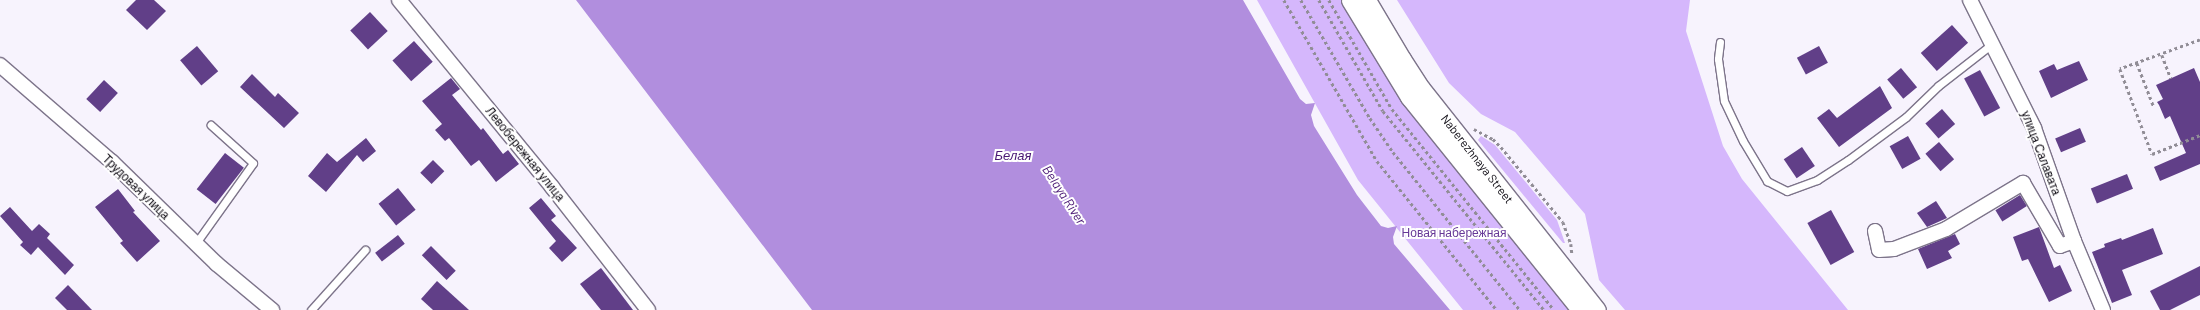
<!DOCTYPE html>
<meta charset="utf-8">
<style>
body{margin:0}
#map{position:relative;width:2200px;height:310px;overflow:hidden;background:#f7f3fd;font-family:Barlow,sans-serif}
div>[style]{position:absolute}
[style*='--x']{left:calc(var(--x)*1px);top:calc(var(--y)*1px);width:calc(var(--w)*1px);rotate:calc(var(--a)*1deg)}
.green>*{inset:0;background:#d5b7fc}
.water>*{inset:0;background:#b18ede}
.building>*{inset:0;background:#613f88;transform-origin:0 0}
.path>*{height:2.5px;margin-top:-1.25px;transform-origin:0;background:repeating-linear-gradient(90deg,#918d96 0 3px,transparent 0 6px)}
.roads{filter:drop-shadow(1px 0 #7d748a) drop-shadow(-1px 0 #7d748a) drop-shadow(0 1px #7d748a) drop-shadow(0 -1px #7d748a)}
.service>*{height:7px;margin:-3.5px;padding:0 3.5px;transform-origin:3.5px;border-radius:3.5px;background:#fff}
.minor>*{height:14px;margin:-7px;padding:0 7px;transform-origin:7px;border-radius:7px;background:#fff}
.tertiary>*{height:17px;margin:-8.5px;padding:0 8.5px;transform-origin:8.5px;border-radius:8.5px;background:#fff}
span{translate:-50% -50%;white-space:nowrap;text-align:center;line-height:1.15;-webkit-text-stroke:4px #fff;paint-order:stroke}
.street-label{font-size:12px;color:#0e0b13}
.park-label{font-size:12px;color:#673997}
.water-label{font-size:13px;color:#491774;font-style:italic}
</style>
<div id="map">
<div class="green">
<div style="clip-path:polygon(1257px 0,1341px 0,1402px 102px,1569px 310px,1463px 310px,1358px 180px)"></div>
<div style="clip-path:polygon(1397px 0,1690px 0,1686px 31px,1723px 146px,1742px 179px,1848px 310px,1625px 310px,1599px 280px,1585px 214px,1515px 132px,1481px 114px,1449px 83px)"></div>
<div style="clip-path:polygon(1481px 136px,1495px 145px,1557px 220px,1565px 243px,1563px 243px,1478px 140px)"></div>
</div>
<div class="water">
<div style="clip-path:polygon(576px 0,1243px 0,1300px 99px,1306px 104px,1315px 103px,1311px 115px,1314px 126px,1357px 195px,1381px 226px,1388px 228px,1397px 226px,1393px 237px,1394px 244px,1450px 310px,812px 310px)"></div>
</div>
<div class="building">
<div style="clip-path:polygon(136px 0,154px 0,166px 11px,147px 30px,126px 10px)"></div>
<div style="left:370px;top:12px;width:26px;height:27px;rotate:47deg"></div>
<div style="left:1952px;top:25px;width:24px;height:42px;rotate:48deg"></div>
<div style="left:414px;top:41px;width:28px;height:29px;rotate:48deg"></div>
<div style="left:197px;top:46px;width:33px;height:22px;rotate:50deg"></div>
<div style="left:1819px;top:46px;width:19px;height:25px;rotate:62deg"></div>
<div style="clip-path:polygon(2079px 61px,2088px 80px,2051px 98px,2039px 71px,2054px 64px,2057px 70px)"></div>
<div style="left:1901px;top:68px;width:25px;height:18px;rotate:50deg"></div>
<div style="clip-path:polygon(2194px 68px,2200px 82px,2200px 164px,2160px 181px,2154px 167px,2186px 153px,2170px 116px,2165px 119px,2159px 105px,2157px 102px,2163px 99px,2156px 85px)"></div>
<div style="left:1980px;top:70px;width:43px;height:18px;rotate:62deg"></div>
<div style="clip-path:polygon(252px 74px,275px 97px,278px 93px,299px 113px,284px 128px,240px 87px)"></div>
<div style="clip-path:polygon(451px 78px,460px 89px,452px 95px,481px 130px,483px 128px,503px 154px,508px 150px,519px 164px,496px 182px,479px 160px,471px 166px,449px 138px,445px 141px,435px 130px,442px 124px,422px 101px)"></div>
<div style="left:104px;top:80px;width:19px;height:26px;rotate:43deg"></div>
<div style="clip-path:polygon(1880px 86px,1892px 108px,1839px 147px,1817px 118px,1829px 109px,1837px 118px)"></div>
<div style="left:1942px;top:109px;width:20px;height:22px;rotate:49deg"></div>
<div style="left:2080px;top:128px;width:15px;height:27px;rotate:67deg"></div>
<div style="left:1908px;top:136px;width:26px;height:21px;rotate:61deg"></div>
<div style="clip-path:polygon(366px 138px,376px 151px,363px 162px,357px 155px,326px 192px,308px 176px,327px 153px,337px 162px)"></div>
<div style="left:1939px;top:142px;width:23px;height:18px;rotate:49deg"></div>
<div style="left:1802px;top:147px;width:23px;height:22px;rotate:56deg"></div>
<div style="left:225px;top:153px;width:24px;height:46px;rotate:38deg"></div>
<div style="left:433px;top:160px;width:16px;height:18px;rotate:45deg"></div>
<div style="left:2127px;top:174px;width:16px;height:39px;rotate:68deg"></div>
<div style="left:398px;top:188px;width:28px;height:25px;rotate:51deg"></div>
<div style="clip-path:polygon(118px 189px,135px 211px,133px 212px,160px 241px,137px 262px,120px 243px,123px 241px,95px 207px)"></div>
<div style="left:2020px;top:195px;width:13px;height:29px;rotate:58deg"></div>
<div style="clip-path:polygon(541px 198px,556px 216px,551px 220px,577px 248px,562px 262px,549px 248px,556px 241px,529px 208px)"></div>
<div style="clip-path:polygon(1936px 201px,1947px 218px,1927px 227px,1917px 213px)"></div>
<div style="clip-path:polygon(10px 207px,32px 231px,39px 224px,50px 234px,47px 238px,74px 265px,65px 275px,38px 247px,31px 255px,20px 245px,23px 242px,0 216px)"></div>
<div style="left:1831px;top:210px;width:48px;height:27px;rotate:61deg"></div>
<div style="clip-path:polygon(2039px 227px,2054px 268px,2060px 265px,2072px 291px,2049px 302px,2028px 259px,2022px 261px,2013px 237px)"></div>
<div style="clip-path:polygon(2153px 228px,2163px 254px,2122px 270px,2132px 295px,2112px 303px,2092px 252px,2105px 247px,2104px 244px,2121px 238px,2122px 240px)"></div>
<div style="clip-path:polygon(1955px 234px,1960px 244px,1948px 251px,1952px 258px,1927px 269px,1918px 249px)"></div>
<div style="left:398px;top:235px;width:11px;height:29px;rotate:52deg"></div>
<div style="left:431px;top:246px;width:35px;height:13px;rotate:45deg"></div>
<div style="clip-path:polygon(2200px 266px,2200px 295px,2170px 310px,2160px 310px,2150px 291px)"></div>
<div style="clip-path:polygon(601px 268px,611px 281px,633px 310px,601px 310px,580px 284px)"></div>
<div style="clip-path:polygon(437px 281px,469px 310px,433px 310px,421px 299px)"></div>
<div style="clip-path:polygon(68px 285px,92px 310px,67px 310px,55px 298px)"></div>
</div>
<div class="path">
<div style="--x:1284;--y:0;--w:186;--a:60"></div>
<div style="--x:1377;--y:161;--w:191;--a:51.2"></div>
<div style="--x:1301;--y:0;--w:137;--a:59.7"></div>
<div style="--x:1370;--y:118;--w:41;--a:55.9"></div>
<div style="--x:1393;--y:152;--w:203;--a:51.2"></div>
<div style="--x:1319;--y:0;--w:128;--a:60"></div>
<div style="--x:1383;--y:111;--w:256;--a:51"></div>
<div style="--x:1329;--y:0;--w:126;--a:60"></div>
<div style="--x:1392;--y:109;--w:258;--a:51.1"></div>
<div style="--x:2200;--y:40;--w:85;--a:160.1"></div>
<div style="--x:2120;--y:69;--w:91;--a:69.4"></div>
<div style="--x:2152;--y:154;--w:52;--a:-21.6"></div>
<div style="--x:2162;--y:55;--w:25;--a:69"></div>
<div style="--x:2137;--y:63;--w:47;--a:68.9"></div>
<div style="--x:1474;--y:129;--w:21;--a:28"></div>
<div style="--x:1493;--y:139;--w:11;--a:45"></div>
<div style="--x:1501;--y:147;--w:97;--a:50.4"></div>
<div style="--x:1563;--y:222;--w:23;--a:70"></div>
<div style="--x:1571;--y:244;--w:9;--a:84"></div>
</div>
<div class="roads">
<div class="service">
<div style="--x:1720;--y:42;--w:17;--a:97"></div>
<div style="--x:1718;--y:59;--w:42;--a:81.9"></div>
<div style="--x:1724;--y:101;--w:44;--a:64.6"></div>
<div style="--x:1743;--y:141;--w:47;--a:59"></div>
<div style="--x:1767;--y:181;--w:22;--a:27"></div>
<div style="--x:1787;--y:191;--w:32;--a:-20"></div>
<div style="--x:1817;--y:180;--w:37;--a:-33"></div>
<div style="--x:1848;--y:160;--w:72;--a:-36.6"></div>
<div style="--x:1906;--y:117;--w:45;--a:-44.1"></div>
<div style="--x:1938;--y:86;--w:68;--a:-37.9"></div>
<div style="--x:196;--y:243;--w:98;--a:-54.5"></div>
<div style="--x:253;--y:163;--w:57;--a:-137.9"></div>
<div style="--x:311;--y:310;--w:81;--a:-48"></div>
</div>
<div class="minor">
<div style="--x:399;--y:0;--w:242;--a:50.7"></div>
<div style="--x:552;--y:187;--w:156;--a:52"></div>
<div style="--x:1970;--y:0;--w:143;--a:63.4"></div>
<div style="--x:2034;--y:128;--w:120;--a:70.5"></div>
<div style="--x:2074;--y:241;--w:75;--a:67.2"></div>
<div style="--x:0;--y:65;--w:148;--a:40.9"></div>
<div style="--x:112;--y:162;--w:146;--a:44.2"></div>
<div style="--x:217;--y:264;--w:72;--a:39.9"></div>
<div style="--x:1875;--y:231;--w:19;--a:78"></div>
<div style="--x:1879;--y:250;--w:15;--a:-4"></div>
<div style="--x:1894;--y:249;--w:56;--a:-21"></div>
<div style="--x:1946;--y:229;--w:90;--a:-30.9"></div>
<div style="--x:2023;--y:183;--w:73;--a:59.6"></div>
<div style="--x:2060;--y:246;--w:15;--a:-20"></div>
</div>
<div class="tertiary">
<div style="--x:1350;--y:0;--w:114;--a:58.7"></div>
<div style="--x:1409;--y:97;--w:273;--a:51.2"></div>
<div style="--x:1367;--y:0;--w:69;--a:59.3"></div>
<div style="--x:1402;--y:59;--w:35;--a:57"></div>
<div style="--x:1421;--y:88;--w:283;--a:51.6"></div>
</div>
</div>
<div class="street-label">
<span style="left:2041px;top:153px;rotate:69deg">улица Салавата</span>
<span style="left:525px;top:154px;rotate:51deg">Левобережная улица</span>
<span style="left:1477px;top:159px;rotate:52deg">Naberezhnaya Street</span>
<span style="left:136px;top:187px;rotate:44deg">Трудовая улица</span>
</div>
<div class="park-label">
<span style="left:1454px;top:233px">Новая набережная</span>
</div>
<div class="water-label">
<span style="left:1013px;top:155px">Белая</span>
<span style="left:1064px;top:195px;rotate:57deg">Belaya River</span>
</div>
</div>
